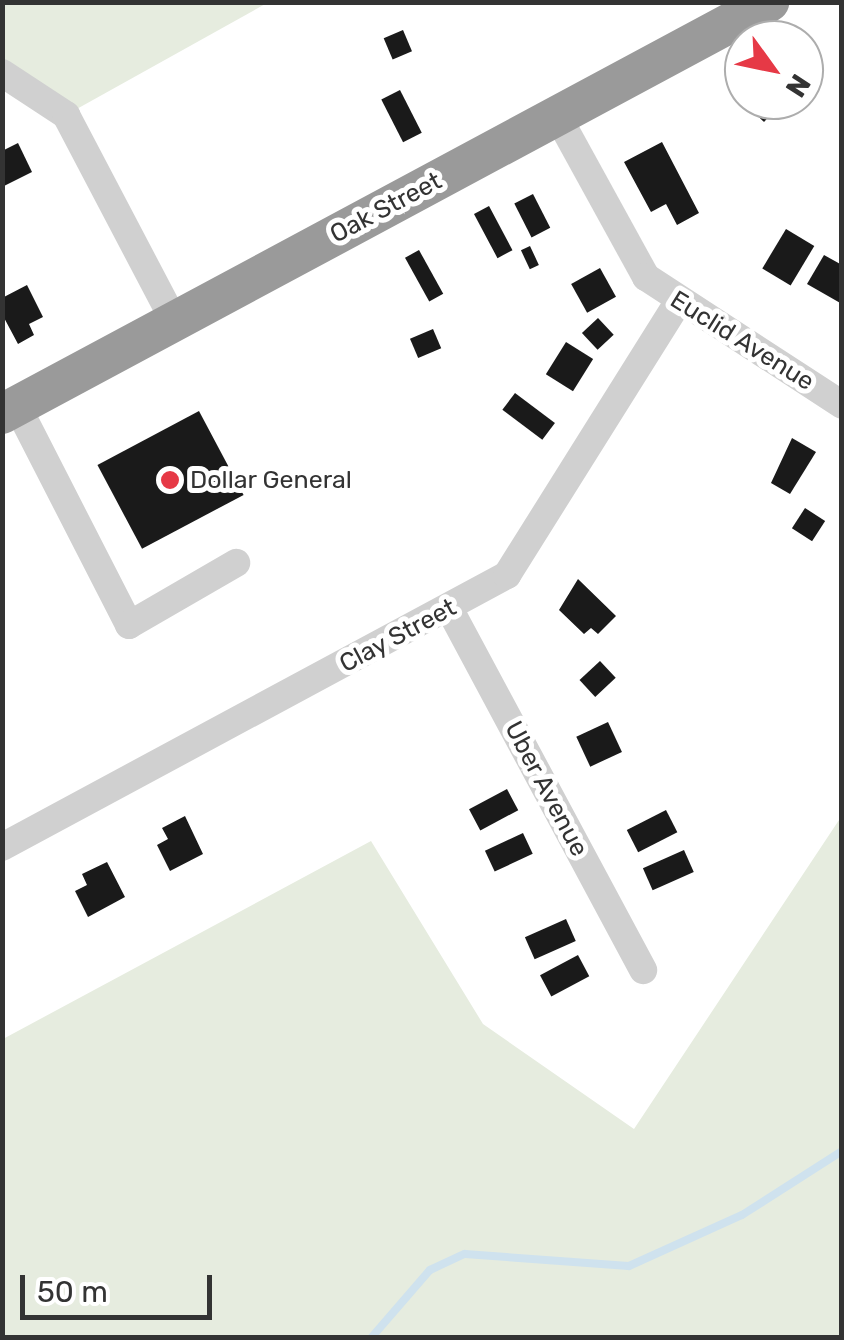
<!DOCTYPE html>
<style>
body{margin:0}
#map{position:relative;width:844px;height:1340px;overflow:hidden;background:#fff;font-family:Rubik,sans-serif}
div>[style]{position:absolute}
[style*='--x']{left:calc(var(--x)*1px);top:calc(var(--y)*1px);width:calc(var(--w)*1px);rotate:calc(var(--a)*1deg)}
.green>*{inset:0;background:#e6ecdf}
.stream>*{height:8px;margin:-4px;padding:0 4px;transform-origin:4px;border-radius:4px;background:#cfe2ee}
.building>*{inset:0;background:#1a1a1a;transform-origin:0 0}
.minor>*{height:28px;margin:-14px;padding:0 14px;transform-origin:14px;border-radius:14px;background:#d0d0d0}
.highway>*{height:40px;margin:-20px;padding:0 20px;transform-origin:20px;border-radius:20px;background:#9a9a9a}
.dots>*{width:28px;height:28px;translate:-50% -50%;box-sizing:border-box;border:5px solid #fff;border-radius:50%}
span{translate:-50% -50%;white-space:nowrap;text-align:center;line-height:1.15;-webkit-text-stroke:10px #fff;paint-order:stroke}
.street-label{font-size:25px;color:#333}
.poi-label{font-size:25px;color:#333}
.left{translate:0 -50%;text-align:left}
.frame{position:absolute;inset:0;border:5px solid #333;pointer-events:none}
.north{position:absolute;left:724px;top:20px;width:100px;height:100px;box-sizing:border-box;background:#fff;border:2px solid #adadad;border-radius:50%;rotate:123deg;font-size:28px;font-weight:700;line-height:40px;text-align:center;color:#333}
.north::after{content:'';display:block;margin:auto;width:35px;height:45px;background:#e63946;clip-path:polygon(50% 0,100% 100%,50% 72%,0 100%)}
.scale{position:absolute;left:20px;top:1275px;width:192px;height:45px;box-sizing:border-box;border:5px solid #333;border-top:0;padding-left:12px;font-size:30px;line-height:35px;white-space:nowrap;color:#333;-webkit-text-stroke:8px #fff;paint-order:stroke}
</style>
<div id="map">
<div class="green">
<div style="clip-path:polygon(2px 3px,267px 3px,66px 115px,3px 73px)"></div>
<div style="clip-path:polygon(841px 817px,841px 1337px,3px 1337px,3px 1039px,371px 841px,483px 1024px,634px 1129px)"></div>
</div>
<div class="stream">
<div style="--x:371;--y:1338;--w:90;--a:-49.1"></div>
<div style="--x:430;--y:1270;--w:38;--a:-25"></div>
<div style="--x:465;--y:1254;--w:164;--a:4.2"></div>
<div style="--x:629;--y:1266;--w:124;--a:-24.3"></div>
<div style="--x:742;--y:1215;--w:119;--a:-32.6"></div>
</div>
<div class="building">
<div style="left:403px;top:30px;width:23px;height:21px;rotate:67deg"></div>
<div style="clip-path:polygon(744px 76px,744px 100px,766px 100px,776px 109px,764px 122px,731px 91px)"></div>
<div style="left:400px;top:90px;width:48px;height:21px;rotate:63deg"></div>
<div style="clip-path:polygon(662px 142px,699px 213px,677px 225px,666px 204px,651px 212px,624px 162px)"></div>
<div style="clip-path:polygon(18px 143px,32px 172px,4px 186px,2px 151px)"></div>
<div style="left:533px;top:194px;width:38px;height:21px;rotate:63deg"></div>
<div style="left:489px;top:206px;width:50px;height:17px;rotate:62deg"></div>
<div style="left:786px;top:229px;width:33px;height:46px;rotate:31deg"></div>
<div style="left:530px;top:246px;width:21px;height:10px;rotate:65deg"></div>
<div style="left:419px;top:250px;width:50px;height:16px;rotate:61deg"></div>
<div style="clip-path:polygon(824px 255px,842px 265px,842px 304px,807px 284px)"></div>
<div style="left:600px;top:268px;width:33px;height:33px;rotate:61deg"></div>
<div style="clip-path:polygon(27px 285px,43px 317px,29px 324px,34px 335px,18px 344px,2px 314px,2px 298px)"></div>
<div style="left:598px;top:318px;width:23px;height:22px;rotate:47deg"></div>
<div style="left:433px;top:329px;width:21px;height:25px;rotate:67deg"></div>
<div style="left:566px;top:342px;width:32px;height:38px;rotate:32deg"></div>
<div style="left:515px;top:393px;width:50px;height:21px;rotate:37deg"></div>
<div style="left:199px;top:411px;width:95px;height:115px;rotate:62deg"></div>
<div style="clip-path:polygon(792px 438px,816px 452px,790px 494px,771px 483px)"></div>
<div style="left:805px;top:508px;width:24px;height:24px;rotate:33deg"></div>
<div style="clip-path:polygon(578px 579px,616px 616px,598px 634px,591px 628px,584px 634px,559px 610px)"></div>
<div style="left:600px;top:661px;width:23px;height:28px;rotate:47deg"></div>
<div style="left:608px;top:722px;width:33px;height:35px;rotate:65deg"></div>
<div style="left:507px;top:789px;width:24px;height:43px;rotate:62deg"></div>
<div style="left:666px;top:810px;width:25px;height:44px;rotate:63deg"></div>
<div style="clip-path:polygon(185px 816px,203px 854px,170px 871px,157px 845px,168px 839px,162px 828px)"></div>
<div style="left:523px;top:833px;width:23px;height:42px;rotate:65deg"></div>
<div style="left:684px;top:850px;width:24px;height:45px;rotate:66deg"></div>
<div style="clip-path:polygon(107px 862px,125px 897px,88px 917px,75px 891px,87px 885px,82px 874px)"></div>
<div style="left:566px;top:919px;width:24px;height:45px;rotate:66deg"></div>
<div style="left:578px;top:955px;width:24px;height:43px;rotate:62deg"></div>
</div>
<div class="minor">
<div style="--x:2;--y:73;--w:77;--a:33.3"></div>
<div style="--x:66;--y:115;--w:233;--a:62.3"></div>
<div style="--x:558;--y:117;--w:183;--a:61.2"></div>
<div style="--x:646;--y:277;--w:234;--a:33.1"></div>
<div style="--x:17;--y:406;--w:246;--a:62.9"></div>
<div style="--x:129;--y:625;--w:124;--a:-30.1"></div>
<div style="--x:449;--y:608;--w:411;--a:61.8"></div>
<div style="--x:2;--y:847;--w:574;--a:-28.31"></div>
<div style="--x:507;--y:575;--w:324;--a:-57.9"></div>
</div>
<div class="highway">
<div style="--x:2;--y:414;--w:871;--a:-28.24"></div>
</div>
<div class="dots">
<div style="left:170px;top:480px;background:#e63946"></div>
</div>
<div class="street-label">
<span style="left:386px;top:208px;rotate:-28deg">Oak Street</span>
<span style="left:742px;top:341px;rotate:32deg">Euclid Avenue</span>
<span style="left:398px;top:636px;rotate:-28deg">Clay Street</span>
<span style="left:546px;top:789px;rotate:62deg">Uber Avenue</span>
</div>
<div class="poi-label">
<span class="left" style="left:190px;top:480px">Dollar General</span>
</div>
<div class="frame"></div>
<div class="north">N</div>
<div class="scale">50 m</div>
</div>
